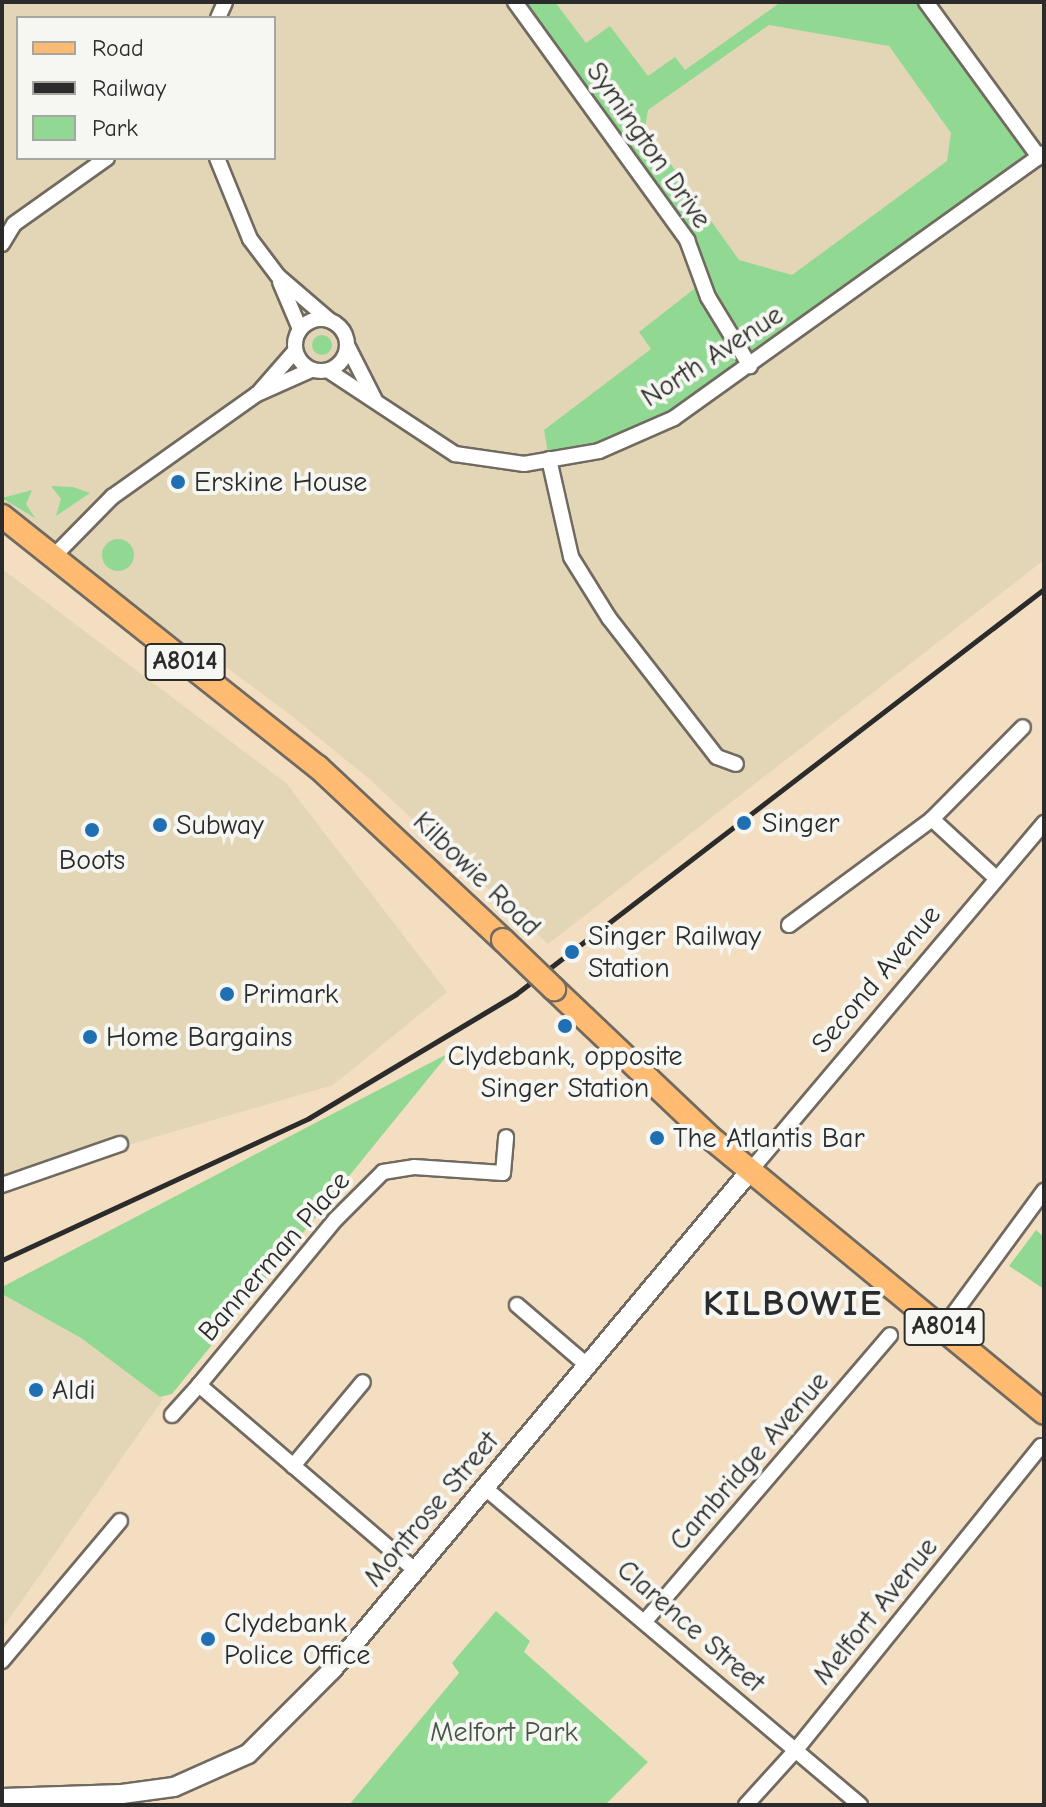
<!DOCTYPE html>
<style>
body{margin:0}
#map{position:relative;width:1046px;height:1807px;overflow:hidden;background:#f3dec2;font-family:"Comic Neue",sans-serif}
div>[style]{position:absolute}
[style*='--x']{left:calc(var(--x)*1px);top:calc(var(--y)*1px);width:calc(var(--w)*1px);rotate:calc(var(--a)*1deg)}
.built>*{inset:0;background:#e2d6b7}
.green>*{inset:0;background:#91d993}
.round{border-radius:50%}
.roads{filter:drop-shadow(2px 0 #716a60) drop-shadow(-2px 0 #716a60) drop-shadow(0 2px #716a60) drop-shadow(0 -2px #716a60)}
.minor>*{height:14px;margin:-7px;padding:0 7px;transform-origin:7px;border-radius:7px;background:#fff}
.minor>.ring{margin:-7px;padding:0;box-sizing:content-box;background:none;border:14px solid #fff;border-radius:50%}
.tertiary>*{height:18px;margin:-9px;padding:0 9px;transform-origin:9px;border-radius:9px;background:#fff}
.primary>*{height:22px;margin:-11px;padding:0 11px;transform-origin:11px;border-radius:11px;background:#ffbb71}
.rail>*{height:5px;margin:-2.5px;padding:0 2.5px;transform-origin:2.5px;border-radius:2.5px;background:#2b2b2b}
.bridges{filter:drop-shadow(2px 0 #716a60) drop-shadow(-2px 0 #716a60) drop-shadow(0 2px #716a60) drop-shadow(0 -2px #716a60)}
.primary-bridge>*{height:22px;margin:-11px;padding:0 11px;transform-origin:11px;border-radius:11px;background:#ffbb71}
.dots>*{width:22px;height:22px;translate:-50% -50%;box-sizing:border-box;border:4px solid #f6f6f2;border-radius:50%}
span{translate:-50% -50%;white-space:nowrap;text-align:center;line-height:1.15;-webkit-text-stroke:8px #f6f6f2;paint-order:stroke}
.shield-label span{padding:2px 6px;background:#f6f6f2;border:2px solid;border-radius:6px;-webkit-text-stroke-width:0}
.shield-label{font-size:26px;color:#2b2b2b;font-weight:700}
.street-label{font-size:28px;color:#2b2b2b}
.poi-label{font-size:28px;color:#2b2b2b}
.left{translate:0 -50%;text-align:left}
.park-label{font-size:28px;color:#445645}
.district-label{font-size:36px;color:#2b2b2b;font-weight:700;letter-spacing:2px}
.frame{position:absolute;inset:0;border:4px solid #2b2b2b;pointer-events:none}
.legend{position:absolute;left:16px;top:16px;width:260px;height:144px;box-sizing:border-box;background:#f6f6f2;border:2px solid #a5a5a2;margin:0;padding:10px 14px;list-style:none;font-size:24px;color:#2b2b2b}
.legend li{display:flex;align-items:center;gap:16px;height:40px}
.legend b{width:40px;border:2px solid #a5a5a2}
</style>
<div id="map">
<div class="built">
<div style="clip-path:polygon(evenodd,2px 2px,1044px 2px,1044px 560px,548px 944px,368px 778px,292px 716px,226px 667px,141px 624px,2px 516px,2px 2px,18px 18px,274px 18px,274px 158px,18px 158px,18px 18px)"></div>
<div style="clip-path:polygon(2px 569px,286px 783px,447px 992px,333px 1085px,2px 1182px)"></div>
<div style="clip-path:polygon(2px 1294px,81px 1338px,163px 1399px,2px 1629px)"></div>
</div>
<div class="green">
<div style="clip-path:polygon(evenodd,515px 2px,555px 2px,586px 43px,610px 26px,648px 76px,675px 57px,685px 70px,781px 2px,926px 2px,1039px 157px,674px 418px,599px 451px,549px 459px,544px 430px,651px 349px,639px 332px,703px 282px,687px 240px,515px 2px,769px 25px,889px 46px,951px 133px,947px 161px,792px 275px,739px 260px,645px 128px,648px 110px,769px 25px)"></div>
<div class="round" style="left:312px;top:335px;width:20px;height:20px"></div>
<div style="clip-path:polygon(51px 486px,73px 487px,90px 493px,56px 516px,61px 499px)"></div>
<div style="clip-path:polygon(32px 490px,26px 504px,35px 518px,2px 498px)"></div>
<div class="round" style="left:102px;top:539px;width:32px;height:32px"></div>
<div style="clip-path:polygon(449px 1053px,172px 1394px,160px 1397px,81px 1338px,2px 1294px,2px 1287px)"></div>
<div style="clip-path:polygon(1036px 1230px,1044px 1237px,1044px 1289px,1009px 1266px)"></div>
<div style="clip-path:polygon(496px 1611px,530px 1641px,524px 1652px,648px 1762px,605px 1805px,349px 1805px,459px 1673px,452px 1663px)"></div>
</div>
<div class="roads">
<div class="minor">
<div style="--x:515;--y:2;--w:294;--a:54.1"></div>
<div style="--x:687;--y:240;--w:61;--a:69.8"></div>
<div style="--x:708;--y:297;--w:81;--a:58.7"></div>
<div style="--x:926;--y:2;--w:192;--a:53.9"></div>
<div style="--x:218;--y:18;--w:17;--a:-66"></div>
<div style="--x:217;--y:158;--w:87;--a:67.8"></div>
<div style="--x:250;--y:239;--w:46;--a:52.9"></div>
<div style="--x:278;--y:276;--w:66;--a:40.7"></div>
<div style="--x:2;--y:244;--w:23;--a:-59"></div>
<div style="--x:14;--y:224;--w:114;--a:-35.4"></div>
<div style="--x:280;--y:282;--w:51;--a:66.9"></div>
<div class="ring" style="left:295px;top:319px;width:38px;height:38px"></div>
<div style="--x:348;--y:347;--w:59;--a:63"></div>
<div style="--x:329;--y:371;--w:151;--a:33.4"></div>
<div style="--x:455;--y:454;--w:70;--a:8.2"></div>
<div style="--x:524;--y:464;--w:76;--a:-9.8"></div>
<div style="--x:599;--y:451;--w:82;--a:-23.7"></div>
<div style="--x:674;--y:418;--w:455;--a:-35.6"></div>
<div style="--x:260;--y:391;--w:53;--a:-48.8"></div>
<div style="--x:549;--y:459;--w:100;--a:77.3"></div>
<div style="--x:571;--y:557;--w:72;--a:58.1"></div>
<div style="--x:609;--y:618;--w:176;--a:52.2"></div>
<div style="--x:717;--y:757;--w:20;--a:20"></div>
<div style="--x:54;--y:556;--w:83;--a:-45.5"></div>
<div style="--x:112;--y:497;--w:178;--a:-35.4"></div>
<div style="--x:257;--y:394;--w:59;--a:-24"></div>
<div style="--x:932;--y:819;--w:129;--a:-45.3"></div>
<div style="--x:789;--y:925;--w:178;--a:-36.5"></div>
<div style="--x:932;--y:819;--w:87;--a:42.7"></div>
<div style="--x:750;--y:1171;--w:456;--a:-49.8"></div>
<div style="--x:2;--y:1185;--w:125;--a:-19.2"></div>
<div style="--x:517;--y:1305;--w:94;--a:40.7"></div>
<div style="--x:944;--y:1327;--w:169;--a:-53.7"></div>
<div style="--x:172;--y:1415;--w:40;--a:-48"></div>
<div style="--x:293;--y:1466;--w:109;--a:-50.2"></div>
<div style="--x:485;--y:1488;--w:491;--a:40.2"></div>
<div style="--x:416;--y:1571;--w:286;--a:-139.4"></div>
<div style="--x:199;--y:1385;--w:215;--a:-50.5"></div>
<div style="--x:336;--y:1219;--w:66;--a:-45"></div>
<div style="--x:383;--y:1172;--w:31;--a:-9"></div>
<div style="--x:414;--y:1167;--w:89;--a:3.9"></div>
<div style="--x:503;--y:1173;--w:36;--a:-85"></div>
<div style="--x:646;--y:1620;--w:375;--a:-49.4"></div>
<div style="--x:2;--y:1661;--w:183;--a:-49.9"></div>
<div style="--x:746;--y:1805;--w:73;--a:-47.8"></div>
<div style="--x:795;--y:1751;--w:392;--a:-51.1"></div>
</div>
<div class="tertiary">
<div style="--x:2;--y:1798;--w:120;--a:-1.9"></div>
<div style="--x:122;--y:1794;--w:52;--a:-7.7"></div>
<div style="--x:174;--y:1787;--w:81;--a:-24"></div>
<div style="--x:248;--y:1754;--w:119;--a:-45"></div>
<div style="--x:332;--y:1670;--w:651;--a:-50.05"></div>
</div>
<div class="primary">
<div style="--x:2;--y:516;--w:404;--a:38.5"></div>
<div style="--x:318;--y:767;--w:253;--a:43.1"></div>
<div style="--x:554;--y:989;--w:218;--a:43.5"></div>
<div style="--x:712;--y:1139;--w:430;--a:39.5"></div>
</div>
</div>
<div class="rail">
<div style="--x:2;--y:1260;--w:338;--a:-24.8"></div>
<div style="--x:309;--y:1118;--w:241;--a:-30.9"></div>
<div style="--x:516;--y:994;--w:665;--a:-37.49"></div>
</div>
<div class="bridges">
<div class="primary-bridge">
<div style="--x:503;--y:940;--w:71;--a:43.9"></div>
</div>
</div>
<div class="dots">
<div style="left:178px;top:482px;background:#1f6fb2"></div>
<div style="left:744px;top:823px;background:#1f6fb2"></div>
<div style="left:160px;top:825px;background:#1f6fb2"></div>
<div style="left:92px;top:830px;background:#1f6fb2"></div>
<div style="left:572px;top:952px;background:#1f6fb2"></div>
<div style="left:227px;top:994px;background:#1f6fb2"></div>
<div style="left:565px;top:1026px;background:#1f6fb2"></div>
<div style="left:90px;top:1037px;background:#1f6fb2"></div>
<div style="left:657px;top:1138px;background:#1f6fb2"></div>
<div style="left:36px;top:1390px;background:#1f6fb2"></div>
<div style="left:208px;top:1639px;background:#1f6fb2"></div>
</div>
<div class="shield-label">
<span style="left:185px;top:662px">A8014</span>
<span style="left:944px;top:1327px">A8014</span>
</div>
<div class="street-label">
<span style="left:649px;top:145px;rotate:55deg">Symington Drive</span>
<span style="left:712px;top:356px;rotate:-33deg">North Avenue</span>
<span style="left:477px;top:874px;rotate:44deg">Kilbowie Road</span>
<span style="left:876px;top:979px;rotate:-50deg">Second Avenue</span>
<span style="left:274px;top:1256px;rotate:-49deg">Bannerman Place</span>
<span style="left:749px;top:1461px;rotate:-49deg">Cambridge Avenue</span>
<span style="left:431px;top:1509px;rotate:-50deg">Montrose Street</span>
<span style="left:875px;top:1611px;rotate:-51deg">Melfort Avenue</span>
<span style="left:691px;top:1626px;rotate:41deg">Clarence Street</span>
</div>
<div class="poi-label">
<span class="left" style="left:194px;top:482px">Erskine House</span>
<span class="left" style="left:762px;top:823px">Singer</span>
<span class="left" style="left:176px;top:825px">Subway</span>
<span style="left:92px;top:860px">Boots</span>
<span class="left" style="left:588px;top:952px">Singer Railway<br>Station</span>
<span class="left" style="left:243px;top:994px">Primark</span>
<span class="left" style="left:106px;top:1037px">Home Bargains</span>
<span style="left:565px;top:1072px">Clydebank, opposite<br>Singer Station</span>
<span class="left" style="left:673px;top:1138px">The Atlantis Bar</span>
<span class="left" style="left:52px;top:1390px">Aldi</span>
<span class="left" style="left:224px;top:1639px">Clydebank<br>Police Office</span>
</div>
<div class="park-label">
<span style="left:504px;top:1732px">Melfort Park</span>
</div>
<div class="district-label">
<span style="left:793px;top:1304px">KILBOWIE</span>
</div>
<div class="frame"></div>
<ul class="legend">
<li><b style="height:10px;background:#ffbb71"></b>Road</li>
<li><b style="height:10px;background:#2b2b2b"></b>Railway</li>
<li><b style="height:22px;background:#91d993"></b>Park</li>
</ul>
</div>
